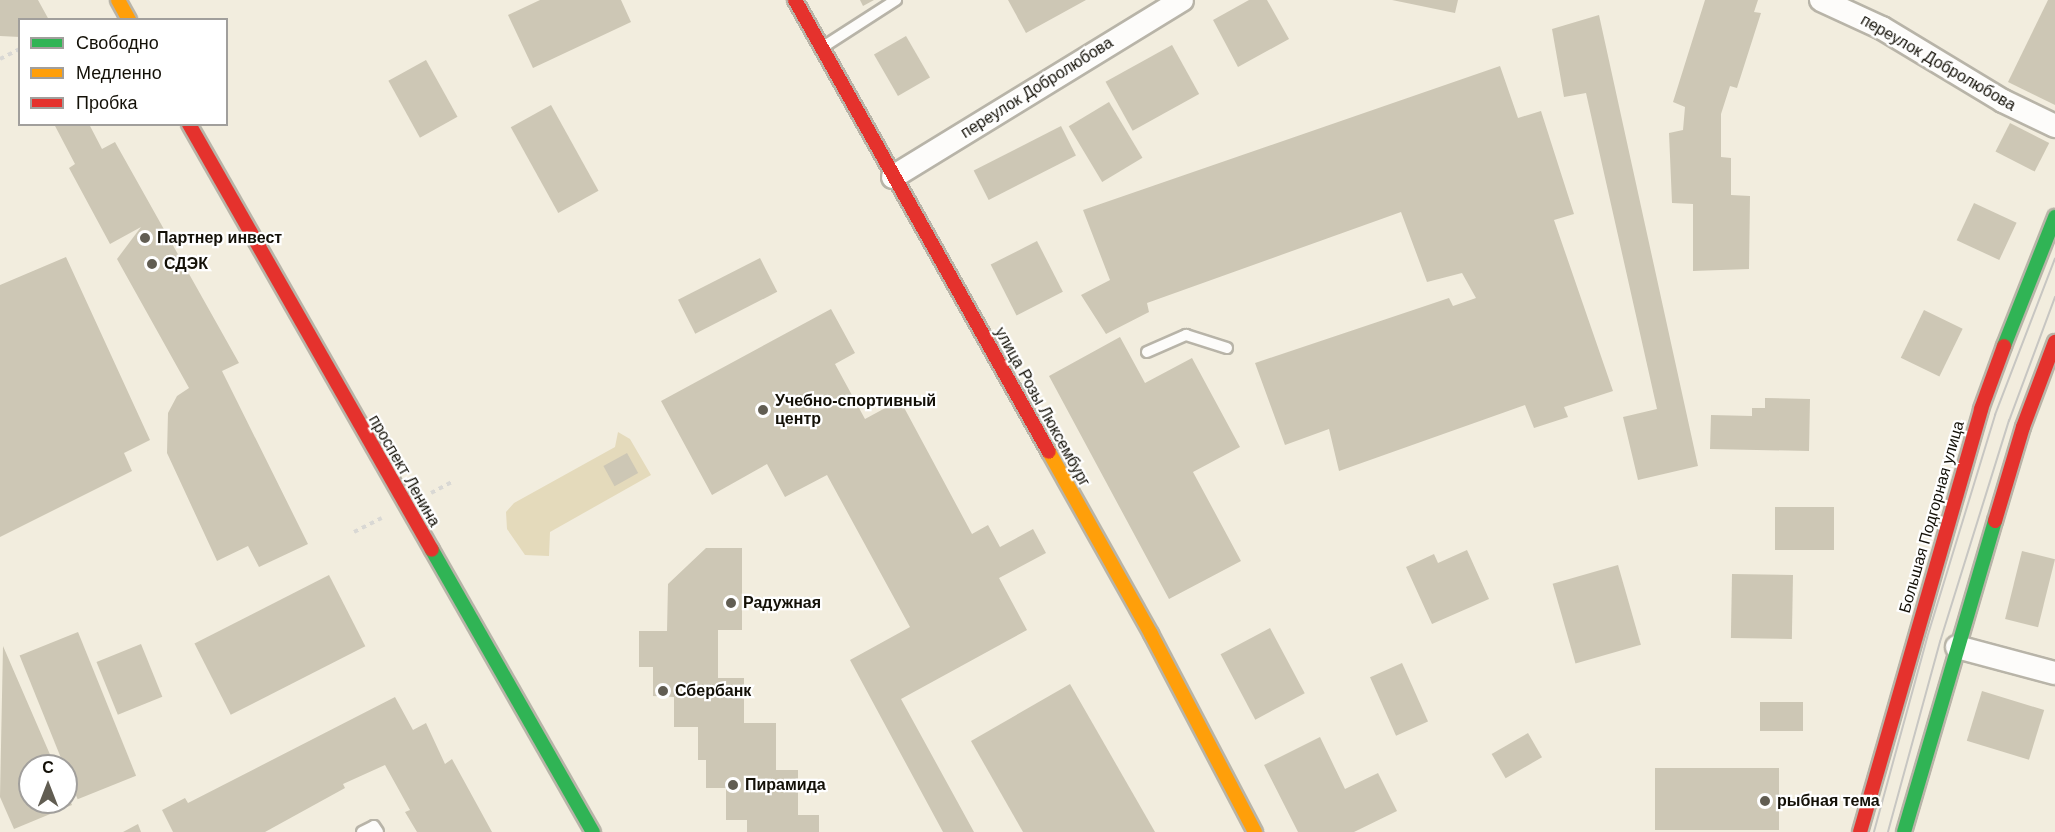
<!DOCTYPE html>
<meta charset="utf-8">
<style>
body{margin:0}
#map{position:relative;width:2055px;height:832px;overflow:hidden;background:#f2edde;font-family:Arial,sans-serif}
div>[style]{position:absolute}
[style*='--x']{left:calc(var(--x)*1px);top:calc(var(--y)*1px);width:calc(var(--w)*1px);rotate:calc(var(--a)*1deg)}
.green>*{inset:0;background:#e4dabb}
.building>*{inset:0;background:#cdc7b5;transform-origin:0 0}
.path>*{height:4px;margin-top:-2px;transform-origin:0;background:repeating-linear-gradient(90deg,#d9d8d4 0 4.5px,transparent 0 9px)}
.roads{filter:drop-shadow(2px 0 #b8b4a8) drop-shadow(-2px 0 #b8b4a8) drop-shadow(0 2px #b8b4a8) drop-shadow(0 -2px #b8b4a8)}
.lane>*{height:10px;margin:-5px;padding:0 5px;transform-origin:5px;border-radius:5px;background:#fdfcfa}
.street>*{height:22px;margin:-11px;padding:0 11px;transform-origin:11px;border-radius:11px;background:#fdfcfa}
.fast>*{height:14px;margin:-7px;padding:0 7px;transform-origin:7px;border-radius:7px;background:#30b455}
.slow>*{height:14px;margin:-7px;padding:0 7px;transform-origin:7px;border-radius:7px;background:#ff9f0a}
.jam>*{height:14px;margin:-7px;padding:0 7px;transform-origin:7px;border-radius:7px;background:#e5322d}
.tram>*{height:1.5px;margin:-0.75px;padding:0 0.75px;transform-origin:0.75px;border-radius:0.75px;background:#c7c6c2}
.dots>*{width:16px;height:16px;translate:-50% -50%;box-sizing:border-box;border:3px solid #fff;border-radius:50%}
span{translate:-50% -50%;white-space:nowrap;text-align:center;line-height:1.15;-webkit-text-stroke:4.5px #fff;paint-order:stroke}
.street-label{font-size:16px;color:#131007}
.poi-label{font-size:16px;color:#131007;font-weight:700}
.left{translate:0 -50%;text-align:left}
.legend{position:absolute;left:18px;top:18px;width:210px;height:108px;box-sizing:border-box;background:#fff;border:2px solid #a19f9c;margin:0;padding:8px 10px;list-style:none;font-size:18px;color:#131007}
.legend li{display:flex;align-items:center;gap:12px;height:30px}
.legend b{width:30px;border:2px solid #a19f9c}
.north{position:absolute;left:18px;top:754px;width:60px;height:60px;box-sizing:border-box;background:#fff;border:2px solid #a19f9c;border-radius:50%;rotate:0deg;font-size:16px;font-weight:700;line-height:24px;text-align:center;color:#131007}
.north::after{content:'';display:block;margin:auto;width:21px;height:27px;background:#615d52;clip-path:polygon(50% 0,100% 100%,50% 72%,0 100%)}
</style>
<div id="map">
<div class="green">
<div style="clip-path:polygon(618px 432px,630px 439px,651px 475px,550px 532px,549px 556px,525px 555px,507px 529px,506px 512px,514px 503px,615px 447px)"></div>
</div>
<div class="building">
<div style="clip-path:polygon(0 0,38px 0,49px 20px,20px 20px,20px 37px,0 36px)"></div>
<div style="clip-path:polygon(540px 0,621px 0,631px 22px,533px 68px,508px 15px)"></div>
<div style="clip-path:polygon(860px 0,874px 0,863px 6px)"></div>
<div style="clip-path:polygon(1008px 0,1086px 0,1026px 33px)"></div>
<div style="clip-path:polygon(1249px 0,1267px 0,1289px 39px,1238px 67px,1213px 20px)"></div>
<div style="clip-path:polygon(1392px 0,1458px 0,1455px 13px)"></div>
<div style="clip-path:polygon(1705px 0,1758px 0,1754px 12px,1761px 13px,1737px 88px,1730px 86px,1721px 114px,1721px 157px,1731px 158px,1731px 195px,1750px 196px,1749px 269px,1693px 271px,1693px 204px,1672px 203px,1669px 133px,1683px 130px,1685px 107px,1673px 102px)"></div>
<div style="clip-path:polygon(2048px 0,2055px 0,2055px 105px,2008px 82px)"></div>
<div style="clip-path:polygon(1599px 15px,1698px 466px,1638px 480px,1623px 417px,1657px 409px,1586px 93px,1564px 97px,1552px 29px)"></div>
<div style="left:906px;top:36px;width:48px;height:37px;rotate:60deg"></div>
<div style="left:1172px;top:45px;width:56px;height:76px;rotate:61deg"></div>
<div style="left:426px;top:60px;width:65px;height:43px;rotate:61deg"></div>
<div style="clip-path:polygon(1500px 66px,1518px 118px,1541px 111px,1574px 214px,1554px 220px,1613px 391px,1564px 407px,1568px 417px,1534px 428px,1525px 405px,1339px 471px,1329px 429px,1285px 445px,1255px 363px,1449px 298px,1453px 306px,1476px 298px,1462px 273px,1427px 282px,1401px 212px,1147px 303px,1149px 312px,1106px 334px,1081px 295px,1110px 280px,1083px 210px)"></div>
<div style="left:1109px;top:102px;width:65px;height:47px;rotate:59deg"></div>
<div style="left:551px;top:105px;width:98px;height:46px;rotate:61deg"></div>
<div style="left:2010px;top:123px;width:44px;height:32px;rotate:27deg"></div>
<div style="clip-path:polygon(54px 124px,89px 124px,102px 149px,115px 142px,239px 363px,222px 371px,308px 544px,259px 567px,248px 546px,217px 561px,167px 453px,168px 413px,177px 396px,189px 388px,117px 259px,141px 227px,110px 244px,69px 168px,75px 164px)"></div>
<div style="left:1061px;top:126px;width:33px;height:98px;rotate:63deg"></div>
<div style="left:1974px;top:203px;width:47px;height:41px;rotate:25deg"></div>
<div style="left:1037px;top:241px;width:57px;height:52px;rotate:63deg"></div>
<div style="clip-path:polygon(66px 257px,150px 440px,124px 453px,132px 471px,0 537px,0 285px)"></div>
<div style="left:760px;top:258px;width:38px;height:92px;rotate:63deg"></div>
<div style="clip-path:polygon(831px 309px,855px 353px,835px 364px,865px 419px,900px 400px,972px 534px,988px 525px,1000px 547px,1033px 529px,1046px 553px,999px 578px,1027px 630px,901px 699px,974px 832px,943px 832px,850px 660px,910px 627px,827px 475px,785px 497px,767px 464px,712px 495px,661px 401px)"></div>
<div style="left:1924px;top:310px;width:43px;height:53px;rotate:26deg"></div>
<div style="clip-path:polygon(1120px 337px,1145px 383px,1192px 358px,1240px 447px,1193px 472px,1241px 561px,1169px 599px,1049px 376px)"></div>
<div style="clip-path:polygon(1765px 398px,1810px 399px,1809px 451px,1710px 449px,1711px 415px,1752px 416px,1752px 408px,1765px 408px)"></div>
<div style="left:627px;top:453px;width:23px;height:27px;rotate:61deg"></div>
<div style="left:1834px;top:507px;width:43px;height:59px;rotate:90deg"></div>
<div style="clip-path:polygon(706px 548px,742px 548px,742px 630px,718px 630px,718px 678px,744px 678px,744px 723px,776px 723px,776px 770px,798px 770px,798px 815px,819px 815px,819px 832px,747px 832px,747px 820px,726px 820px,726px 788px,706px 788px,706px 760px,698px 760px,698px 727px,674px 727px,674px 697px,653px 696px,653px 667px,639px 667px,639px 631px,667px 631px,668px 584px)"></div>
<div style="clip-path:polygon(1467px 550px,1489px 599px,1432px 624px,1406px 567px,1434px 554px,1438px 563px)"></div>
<div style="left:2022px;top:551px;width:34px;height:70px;rotate:14deg"></div>
<div style="left:1618px;top:565px;width:83px;height:68px;rotate:74deg"></div>
<div style="left:1732px;top:574px;width:61px;height:64px;rotate:1deg"></div>
<div style="left:329px;top:575px;width:80px;height:151px;rotate:63deg"></div>
<div style="left:1270px;top:628px;width:74px;height:56px;rotate:62deg"></div>
<div style="left:78px;top:632px;width:155px;height:63px;rotate:68deg"></div>
<div style="left:141px;top:644px;width:57px;height:48px;rotate:68deg"></div>
<div style="clip-path:polygon(3px 646px,55px 766px,30px 766px,30px 802px,66px 802px,66px 791px,72px 805px,14px 829px,0 797px)"></div>
<div style="left:1402px;top:663px;width:64px;height:35px;rotate:66deg"></div>
<div style="clip-path:polygon(1070px 684px,1155px 832px,1023px 832px,971px 741px)"></div>
<div style="left:1982px;top:691px;width:65px;height:52px;rotate:17deg"></div>
<div style="clip-path:polygon(395px 697px,413px 730px,426px 723px,445px 764px,452px 759px,492px 832px,417px 832px,405px 812px,410px 810px,385px 765px,343px 784px,345px 788px,265px 832px,173px 832px,162px 810px,185px 798px,188px 803px)"></div>
<div style="left:1760px;top:702px;width:43px;height:29px"></div>
<div style="left:1528px;top:733px;width:28px;height:42px;rotate:60deg"></div>
<div style="clip-path:polygon(1320px 737px,1345px 789px,1378px 773px,1397px 811px,1354px 832px,1298px 832px,1264px 765px)"></div>
<div style="left:1655px;top:768px;width:124px;height:62px"></div>
<div style="clip-path:polygon(138px 824px,141px 832px,123px 832px)"></div>
</div>
<div class="path">
<div style="--x:0;--y:59;--w:22;--a:-27"></div>
<div style="--x:431;--y:493;--w:24;--a:-28"></div>
<div style="--x:354;--y:532;--w:31;--a:-27"></div>
</div>
<div class="roads">
<div class="lane">
<div style="--x:823;--y:47;--w:87;--a:-32.8"></div>
<div style="--x:1147;--y:352;--w:43;--a:-23.6"></div>
<div style="--x:1186;--y:335;--w:43;--a:17.6"></div>
<div style="--x:362;--y:832;--w:13;--a:-27"></div>
<div style="--x:374;--y:826;--w:7;--a:56"></div>
</div>
<div class="street">
<div style="--x:1821;--y:0;--w:67;--a:24.7"></div>
<div style="--x:1882;--y:28;--w:141;--a:31.1"></div>
<div style="--x:2003;--y:101;--w:58;--a:25.7"></div>
<div style="--x:893;--y:177;--w:339;--a:-31.5"></div>
<div style="--x:1957;--y:647;--w:101;--a:14.9"></div>
</div>
<div class="fast">
<div style="--x:2004;--y:346;--w:139;--a:-68.4"></div>
<div style="--x:432;--y:550;--w:325;--a:60.3"></div>
<div style="--x:1904;--y:832;--w:324;--a:-73.7"></div>
</div>
<div class="slow">
<div style="--x:118;--y:0;--w:23;--a:61"></div>
<div style="--x:1049;--y:452;--w:209;--a:60.7"></div>
<div style="--x:1151;--y:634;--w:224;--a:62.3"></div>
</div>
<div class="jam">
<div style="--x:795;--y:0;--w:518;--a:60.67"></div>
<div style="--x:189;--y:124;--w:490;--a:60.3"></div>
<div style="--x:1995;--y:521;--w:98;--a:-73.4"></div>
<div style="--x:2023;--y:427;--w:91;--a:-69.4"></div>
<div style="--x:1860;--y:832;--w:440;--a:-74"></div>
<div style="--x:1981;--y:409;--w:67;--a:-69.9"></div>
</div>
</div>
<div class="tram">
<div style="--x:1874;--y:832;--w:201;--a:-74.7"></div>
<div style="--x:1927;--y:638;--w:233;--a:-73"></div>
<div style="--x:1995;--y:415;--w:167;--a:-69"></div>
<div style="--x:1888;--y:832;--w:197;--a:-74.7"></div>
<div style="--x:1940;--y:642;--w:232;--a:-72.7"></div>
<div style="--x:2009;--y:421;--w:132;--a:-69.6"></div>
</div>
<div class="dots">
<div style="left:145px;top:238px;background:#615d52"></div>
<div style="left:152px;top:264px;background:#615d52"></div>
<div style="left:763px;top:410px;background:#615d52"></div>
<div style="left:731px;top:603px;background:#615d52"></div>
<div style="left:663px;top:691px;background:#615d52"></div>
<div style="left:733px;top:785px;background:#615d52"></div>
<div style="left:1765px;top:801px;background:#615d52"></div>
</div>
<div class="street-label">
<span style="left:1938px;top:63px;rotate:30deg">переулок Добролюбова</span>
<span style="left:1037px;top:88px;rotate:-32deg">переулок Добролюбова</span>
<span style="left:1042px;top:407px;rotate:61deg">улица Розы Люксембург</span>
<span style="left:404px;top:471px;rotate:60deg">проспект Ленина</span>
<span style="left:1932px;top:517px;rotate:-74deg">Большая Подгорная улица</span>
</div>
<div class="poi-label">
<span class="left" style="left:157px;top:238px">Партнер инвест</span>
<span class="left" style="left:164px;top:264px">СДЭК</span>
<span class="left" style="left:775px;top:410px">Учебно-спортивный<br>центр</span>
<span class="left" style="left:743px;top:603px">Радужная</span>
<span class="left" style="left:675px;top:691px">Сбербанк</span>
<span class="left" style="left:745px;top:785px">Пирамида</span>
<span class="left" style="left:1777px;top:801px">рыбная тема</span>
</div>
<ul class="legend">
<li><b style="height:8px;background:#30b455"></b>Свободно</li>
<li><b style="height:8px;background:#ff9f0a"></b>Медленно</li>
<li><b style="height:8px;background:#e5322d"></b>Пробка</li>
</ul>
<div class="north">С</div>
</div>
